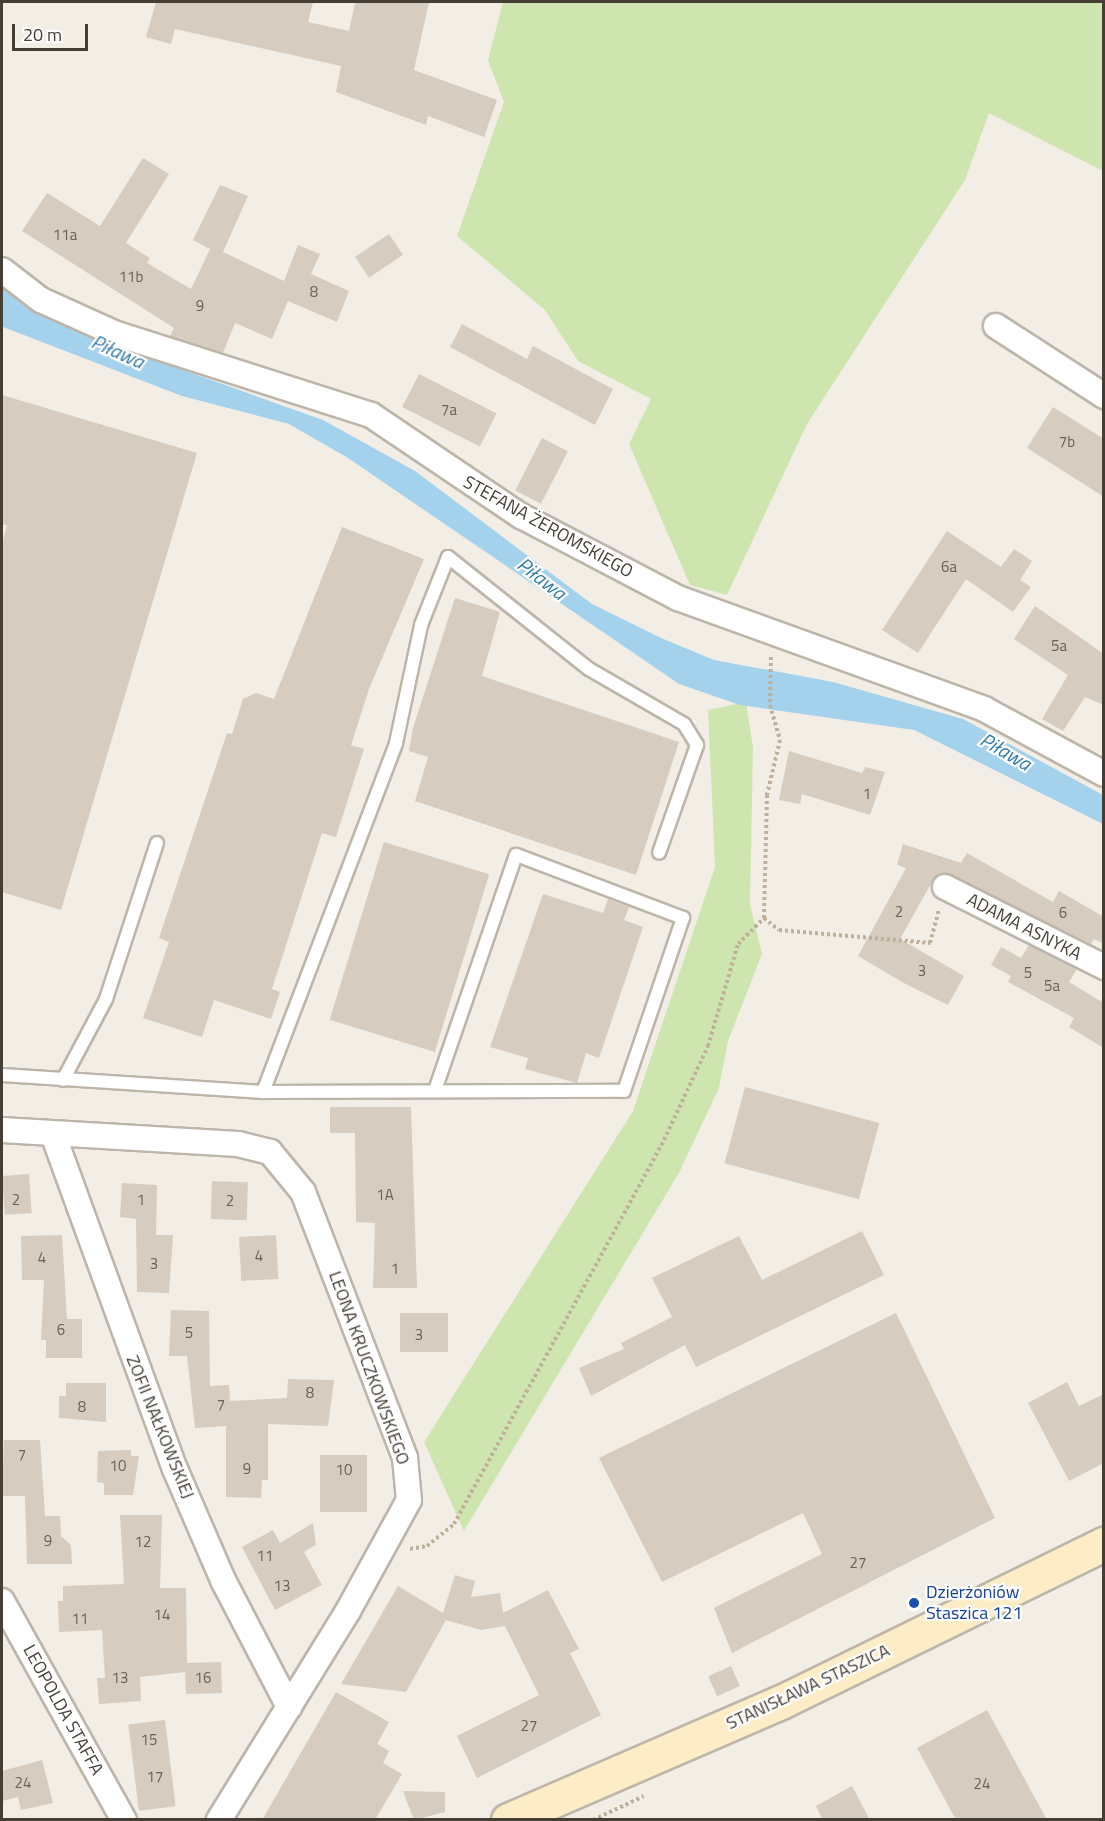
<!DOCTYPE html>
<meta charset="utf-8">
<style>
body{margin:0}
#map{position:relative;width:1105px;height:1821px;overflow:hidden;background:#f2eee6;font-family:"Titillium Web",sans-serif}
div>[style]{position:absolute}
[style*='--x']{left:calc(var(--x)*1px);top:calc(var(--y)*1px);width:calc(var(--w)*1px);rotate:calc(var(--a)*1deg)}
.green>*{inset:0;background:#cfe5b0}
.water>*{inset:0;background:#a4d1ec}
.building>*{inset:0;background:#d6ccbf;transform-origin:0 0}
.path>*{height:4px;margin-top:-2px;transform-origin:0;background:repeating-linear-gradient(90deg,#beb09b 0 3px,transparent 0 6px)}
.roads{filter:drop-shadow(2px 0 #bdb5a9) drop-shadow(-2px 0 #bdb5a9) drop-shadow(0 2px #bdb5a9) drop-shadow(0 -2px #bdb5a9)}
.lane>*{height:12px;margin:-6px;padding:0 6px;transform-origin:6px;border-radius:6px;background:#fff}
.street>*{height:24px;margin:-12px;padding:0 12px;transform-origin:12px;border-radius:12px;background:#fff}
.secondary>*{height:33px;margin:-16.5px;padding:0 16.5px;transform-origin:16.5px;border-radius:16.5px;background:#fcedc6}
.dots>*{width:16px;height:16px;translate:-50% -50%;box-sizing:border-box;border:3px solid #fff;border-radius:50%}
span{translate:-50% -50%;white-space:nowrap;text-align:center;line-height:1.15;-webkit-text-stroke:4.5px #fff;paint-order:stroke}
.number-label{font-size:15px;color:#686258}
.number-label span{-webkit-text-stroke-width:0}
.street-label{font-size:18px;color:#443e35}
.transit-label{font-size:18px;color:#164399}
.left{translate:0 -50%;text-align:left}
.water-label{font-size:20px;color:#347cab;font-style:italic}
.frame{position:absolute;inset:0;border:3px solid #443e35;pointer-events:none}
.scale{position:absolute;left:12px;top:24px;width:76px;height:27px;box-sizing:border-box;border:3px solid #443e35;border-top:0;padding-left:8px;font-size:18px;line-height:21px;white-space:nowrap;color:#443e35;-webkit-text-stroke:4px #fff;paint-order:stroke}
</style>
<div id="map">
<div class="green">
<div style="clip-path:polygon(503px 2px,1103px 2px,1103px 171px,989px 113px,965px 180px,807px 424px,727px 595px,690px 585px,629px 444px,651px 399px,578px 361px,545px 310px,457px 236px,504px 102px,488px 60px)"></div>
<div style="clip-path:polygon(746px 702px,753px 747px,750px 904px,762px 954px,728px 1041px,719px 1088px,679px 1173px,464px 1531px,424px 1442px,633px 1111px,715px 867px,708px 710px)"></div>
</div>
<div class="water">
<div style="clip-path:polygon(2px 283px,19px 299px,135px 353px,323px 420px,415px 471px,592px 604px,661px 638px,714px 660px,833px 682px,963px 719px,1103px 795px,1103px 824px,914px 730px,740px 705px,679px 684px,348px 458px,289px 424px,182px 396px,3px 327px)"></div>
</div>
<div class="building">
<div style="clip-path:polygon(156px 2px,313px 2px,308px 22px,349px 31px,355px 3px,429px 2px,414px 70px,497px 100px,484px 137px,428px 116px,426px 125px,336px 92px,341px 66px,175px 29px,171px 44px,146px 37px)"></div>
<div style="clip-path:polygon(143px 158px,169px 174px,126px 243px,150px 258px,147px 263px,191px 289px,210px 249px,193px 240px,220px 185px,248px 196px,223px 252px,284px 281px,298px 245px,320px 254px,311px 274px,349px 291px,337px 322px,288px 301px,272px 339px,235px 323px,223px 353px,170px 336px,174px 328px,22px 231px,47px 193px,100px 226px)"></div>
<div style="left:389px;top:234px;width:25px;height:41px;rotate:56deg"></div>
<div style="clip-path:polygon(462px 324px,527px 359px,533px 346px,613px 389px,595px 425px,450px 347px)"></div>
<div style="left:419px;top:374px;width:87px;height:37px;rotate:27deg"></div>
<div style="clip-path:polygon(2px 395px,197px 453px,61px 910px,2px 892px,2px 544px,7px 525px,2px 524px)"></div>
<div style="clip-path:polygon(1053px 407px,1104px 439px,1104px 497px,1027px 448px)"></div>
<div style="left:542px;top:438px;width:29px;height:59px;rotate:27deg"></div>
<div style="clip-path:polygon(342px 527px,424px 559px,369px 689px,351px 745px,364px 749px,336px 837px,322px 833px,272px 989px,280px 992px,271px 1019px,214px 1000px,202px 1037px,143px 1018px,169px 942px,159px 938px,227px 733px,232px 734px,243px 699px,256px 693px,274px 699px)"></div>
<div style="clip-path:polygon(947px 531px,1001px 567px,1014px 549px,1032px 561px,1020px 580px,1031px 587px,1013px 612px,966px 579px,918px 653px,882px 630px)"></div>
<div style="clip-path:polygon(455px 598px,500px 612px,482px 676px,679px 742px,636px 875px,415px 801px,428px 757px,409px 751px,413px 728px)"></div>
<div style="clip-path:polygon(1035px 606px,1104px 654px,1104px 705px,1085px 697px,1063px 731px,1042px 719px,1068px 675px,1014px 639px)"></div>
<div style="clip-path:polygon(789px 751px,862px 773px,865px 767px,885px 772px,870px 815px,802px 794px,800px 804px,779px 800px)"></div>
<div style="left:384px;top:842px;width:110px;height:186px;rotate:17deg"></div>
<div style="clip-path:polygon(903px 844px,961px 863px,967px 853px,1053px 902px,1059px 891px,1104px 917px,1104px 944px,1094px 939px,1091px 944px,944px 873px,933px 880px,900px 939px,964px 976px,948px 1005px,902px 982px,858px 956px,906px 868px,897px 865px)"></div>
<div style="clip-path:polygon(543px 894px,603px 913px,608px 899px,629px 907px,624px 920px,643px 927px,599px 1058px,586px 1053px,577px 1083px,525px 1069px,528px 1058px,490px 1047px)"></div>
<div style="clip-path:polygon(1029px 945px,1077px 969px,1069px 982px,1104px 1003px,1104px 1048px,1069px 1027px,1074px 1018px,1008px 982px,1011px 976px,991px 965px,1001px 947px,1021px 958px)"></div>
<div style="left:745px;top:1087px;width:139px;height:79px;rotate:15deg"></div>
<div style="clip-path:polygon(330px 1107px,411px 1107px,417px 1288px,373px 1288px,375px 1223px,356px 1222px,355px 1133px,330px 1133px)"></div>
<div style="left:29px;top:1174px;width:39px;height:27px;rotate:86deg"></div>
<div style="left:212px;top:1181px;width:36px;height:38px;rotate:2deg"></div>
<div style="clip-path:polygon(122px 1183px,157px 1185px,156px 1235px,173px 1235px,169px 1293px,137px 1292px,136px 1219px,120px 1217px)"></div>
<div style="clip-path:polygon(862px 1231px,884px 1275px,696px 1367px,685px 1345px,591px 1396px,579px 1368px,624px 1349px,621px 1343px,672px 1317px,652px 1278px,739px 1236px,762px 1280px)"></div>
<div style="clip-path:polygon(62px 1235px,67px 1319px,82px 1319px,82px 1358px,46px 1358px,46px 1340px,41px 1340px,44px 1280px,22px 1280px,21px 1236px)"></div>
<div style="left:276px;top:1235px;width:44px;height:37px;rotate:87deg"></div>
<div style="clip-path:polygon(171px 1310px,209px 1311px,210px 1386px,229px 1385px,230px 1401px,287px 1398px,288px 1379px,334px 1380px,328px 1426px,268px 1424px,268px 1480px,262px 1480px,261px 1498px,226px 1497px,226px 1426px,195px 1428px,187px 1356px,169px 1356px)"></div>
<div style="left:400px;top:1313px;width:48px;height:39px"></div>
<div style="clip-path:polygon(896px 1313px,995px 1518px,732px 1653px,714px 1608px,822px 1554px,803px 1513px,662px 1582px,599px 1458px)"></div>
<div style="clip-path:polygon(1067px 1382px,1079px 1406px,1104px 1394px,1104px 1463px,1069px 1481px,1028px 1403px)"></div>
<div style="clip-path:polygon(66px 1383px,106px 1383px,106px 1422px,59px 1418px,59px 1396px,66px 1396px)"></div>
<div style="clip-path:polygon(4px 1440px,40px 1440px,45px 1516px,60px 1516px,61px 1536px,71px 1545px,72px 1564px,27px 1564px,25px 1496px,2px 1496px)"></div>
<div style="clip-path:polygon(131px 1450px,131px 1456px,139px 1456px,133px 1495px,104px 1495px,104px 1483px,97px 1482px,98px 1451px)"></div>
<div style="left:320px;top:1455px;width:47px;height:57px"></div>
<div style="clip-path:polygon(120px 1515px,162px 1515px,160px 1588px,186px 1588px,187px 1663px,221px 1662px,222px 1693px,186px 1694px,185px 1672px,140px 1677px,141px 1701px,99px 1704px,97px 1678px,105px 1678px,102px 1630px,59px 1632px,58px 1601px,63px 1601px,63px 1586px,124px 1584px)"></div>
<div style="clip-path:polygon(313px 1523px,316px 1545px,304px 1552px,322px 1585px,275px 1610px,242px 1547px,273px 1530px,280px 1543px)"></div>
<div style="clip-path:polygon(455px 1575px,475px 1581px,471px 1597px,500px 1593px,503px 1613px,548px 1590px,579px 1649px,570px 1653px,601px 1715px,477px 1778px,457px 1736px,539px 1695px,505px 1626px,481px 1630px,446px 1620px,406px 1692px,341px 1684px,398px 1586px,443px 1613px)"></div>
<div style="left:731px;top:1666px;width:22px;height:25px;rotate:66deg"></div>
<div style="clip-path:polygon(336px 1692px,389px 1722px,377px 1744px,389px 1751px,383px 1763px,402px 1774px,375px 1820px,262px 1820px)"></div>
<div style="clip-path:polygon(987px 1710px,1047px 1820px,956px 1820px,917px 1748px)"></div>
<div style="left:165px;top:1720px;width:87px;height:37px;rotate:83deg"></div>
<div style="clip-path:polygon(42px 1760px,53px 1803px,21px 1810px,18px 1797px,2px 1801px,2px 1771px)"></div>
<div style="clip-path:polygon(852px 1786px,870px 1820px,823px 1820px,816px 1806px)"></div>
<div style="clip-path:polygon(403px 1791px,445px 1792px,445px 1812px,414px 1820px)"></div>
</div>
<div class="path">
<div style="--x:771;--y:657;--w:48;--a:91.2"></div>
<div style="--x:770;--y:705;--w:36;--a:74"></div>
<div style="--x:780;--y:740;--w:57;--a:103.3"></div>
<div style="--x:767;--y:795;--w:123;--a:91.4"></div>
<div style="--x:764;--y:918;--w:19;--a:39"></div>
<div style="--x:779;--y:930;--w:152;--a:4.9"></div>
<div style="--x:930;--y:943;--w:34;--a:-75"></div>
<div style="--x:410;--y:1549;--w:17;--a:-10"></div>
<div style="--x:427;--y:1546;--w:35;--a:-39"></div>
<div style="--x:454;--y:1524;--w:438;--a:-61.3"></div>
<div style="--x:664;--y:1140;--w:104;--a:-64.9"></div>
<div style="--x:708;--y:1046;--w:106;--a:-73.6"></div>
<div style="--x:738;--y:944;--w:37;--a:-45"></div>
<div style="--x:593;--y:1820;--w:56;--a:-25.2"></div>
</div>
<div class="roads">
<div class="lane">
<div style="--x:2;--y:1075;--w:262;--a:3.7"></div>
<div style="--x:263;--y:1092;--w:373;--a:-69.1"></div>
<div style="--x:396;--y:743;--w:121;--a:-78"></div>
<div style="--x:421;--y:625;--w:73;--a:-68.3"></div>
<div style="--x:448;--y:557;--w:180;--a:38.5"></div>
<div style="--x:589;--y:669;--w:110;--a:30.1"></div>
<div style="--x:684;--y:724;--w:25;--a:58"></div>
<div style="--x:697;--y:745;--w:114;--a:109.4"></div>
<div style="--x:63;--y:1080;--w:92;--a:-62"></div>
<div style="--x:106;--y:999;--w:164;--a:-71.9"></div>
<div style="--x:263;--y:1092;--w:361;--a:-0.2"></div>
<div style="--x:624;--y:1091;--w:183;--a:-71.2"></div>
<div style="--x:683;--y:918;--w:178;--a:-159.3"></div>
<div style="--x:516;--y:855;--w:249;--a:109"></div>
</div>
<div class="street">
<div style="--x:2;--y:270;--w:49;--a:37.6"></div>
<div style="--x:41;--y:300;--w:80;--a:24.3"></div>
<div style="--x:114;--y:333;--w:270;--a:17.7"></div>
<div style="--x:371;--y:415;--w:181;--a:34"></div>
<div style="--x:521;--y:516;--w:177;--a:27.6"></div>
<div style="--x:678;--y:598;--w:326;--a:19.9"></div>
<div style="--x:984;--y:709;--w:136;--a:28.4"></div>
<div style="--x:996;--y:326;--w:129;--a:32.9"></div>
<div style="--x:945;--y:887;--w:178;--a:26.7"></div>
<div style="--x:2;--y:1130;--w:236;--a:3.4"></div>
<div style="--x:238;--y:1144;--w:33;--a:14"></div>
<div style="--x:270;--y:1152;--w:52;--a:50.5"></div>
<div style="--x:303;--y:1192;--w:285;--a:69"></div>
<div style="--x:405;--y:1458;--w:42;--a:84.6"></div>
<div style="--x:409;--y:1500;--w:127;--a:118.8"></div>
<div style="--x:348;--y:1611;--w:246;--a:121.7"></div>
<div style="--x:54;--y:1137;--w:353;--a:70"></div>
<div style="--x:175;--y:1469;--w:123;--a:66.6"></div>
<div style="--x:224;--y:1582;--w:141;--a:62.5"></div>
<div style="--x:2;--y:1601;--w:251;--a:60.9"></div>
</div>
<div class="secondary">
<div style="--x:508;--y:1820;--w:297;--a:-23.4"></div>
<div style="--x:781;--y:1702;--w:360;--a:-26.1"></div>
</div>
</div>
<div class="dots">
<div style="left:914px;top:1603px;background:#1a4fb4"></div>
</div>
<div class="number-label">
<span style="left:65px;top:235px">11a</span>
<span style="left:131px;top:277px">11b</span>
<span style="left:314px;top:292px">8</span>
<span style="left:200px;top:306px">9</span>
<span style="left:449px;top:410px">7a</span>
<span style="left:1067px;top:442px">7b</span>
<span style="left:949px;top:567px">6a</span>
<span style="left:1059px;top:646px">5a</span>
<span style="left:867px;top:794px">1</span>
<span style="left:899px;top:912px">2</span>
<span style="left:1063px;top:913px">6</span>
<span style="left:922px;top:971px">3</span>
<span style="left:1028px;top:973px">5</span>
<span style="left:1052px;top:986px">5a</span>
<span style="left:385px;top:1195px">1A</span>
<span style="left:16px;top:1200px">2</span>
<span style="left:141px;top:1200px">1</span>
<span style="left:230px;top:1201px">2</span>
<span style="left:259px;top:1256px">4</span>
<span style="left:42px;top:1258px">4</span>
<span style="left:154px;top:1264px">3</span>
<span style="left:395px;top:1269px">1</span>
<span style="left:61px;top:1330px">6</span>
<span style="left:189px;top:1333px">5</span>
<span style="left:419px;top:1335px">3</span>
<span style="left:310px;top:1393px">8</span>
<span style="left:221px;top:1405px">7</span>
<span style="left:82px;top:1407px">8</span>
<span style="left:22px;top:1455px">7</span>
<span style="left:118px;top:1466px">10</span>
<span style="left:247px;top:1469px">9</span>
<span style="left:344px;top:1470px">10</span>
<span style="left:48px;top:1541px">9</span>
<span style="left:143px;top:1542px">12</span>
<span style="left:265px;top:1556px">11</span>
<span style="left:858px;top:1563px">27</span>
<span style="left:282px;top:1586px">13</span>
<span style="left:162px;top:1615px">14</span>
<span style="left:80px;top:1619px">11</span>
<span style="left:120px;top:1678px">13</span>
<span style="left:203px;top:1678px">16</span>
<span style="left:529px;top:1726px">27</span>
<span style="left:149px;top:1740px">15</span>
<span style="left:155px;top:1777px">17</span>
<span style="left:23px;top:1783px">24</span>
<span style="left:982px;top:1784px">24</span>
</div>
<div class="street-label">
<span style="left:548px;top:527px;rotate:29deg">STEFANA ŻEROMSKIEGO</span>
<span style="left:1024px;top:927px;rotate:27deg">ADAMA ASNYKA</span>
<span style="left:369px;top:1368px;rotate:70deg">LEONA KRUCZKOWSKIEGO</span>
<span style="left:160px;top:1427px;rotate:68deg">ZOFII NAŁKOWSKIEJ</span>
<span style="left:808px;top:1687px;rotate:-25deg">STANISŁAWA STASZICA</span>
<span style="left:63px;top:1710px;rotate:61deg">LEOPOLDA STAFFA</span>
</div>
<div class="transit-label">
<span class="left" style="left:926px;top:1603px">Dzierżoniów<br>Staszica 121</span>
</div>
<div class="water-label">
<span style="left:118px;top:351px;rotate:24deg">Piława</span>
<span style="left:542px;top:578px;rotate:38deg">Piława</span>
<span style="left:1006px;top:751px;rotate:30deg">Piława</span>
</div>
<div class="frame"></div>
<div class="scale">20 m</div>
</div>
